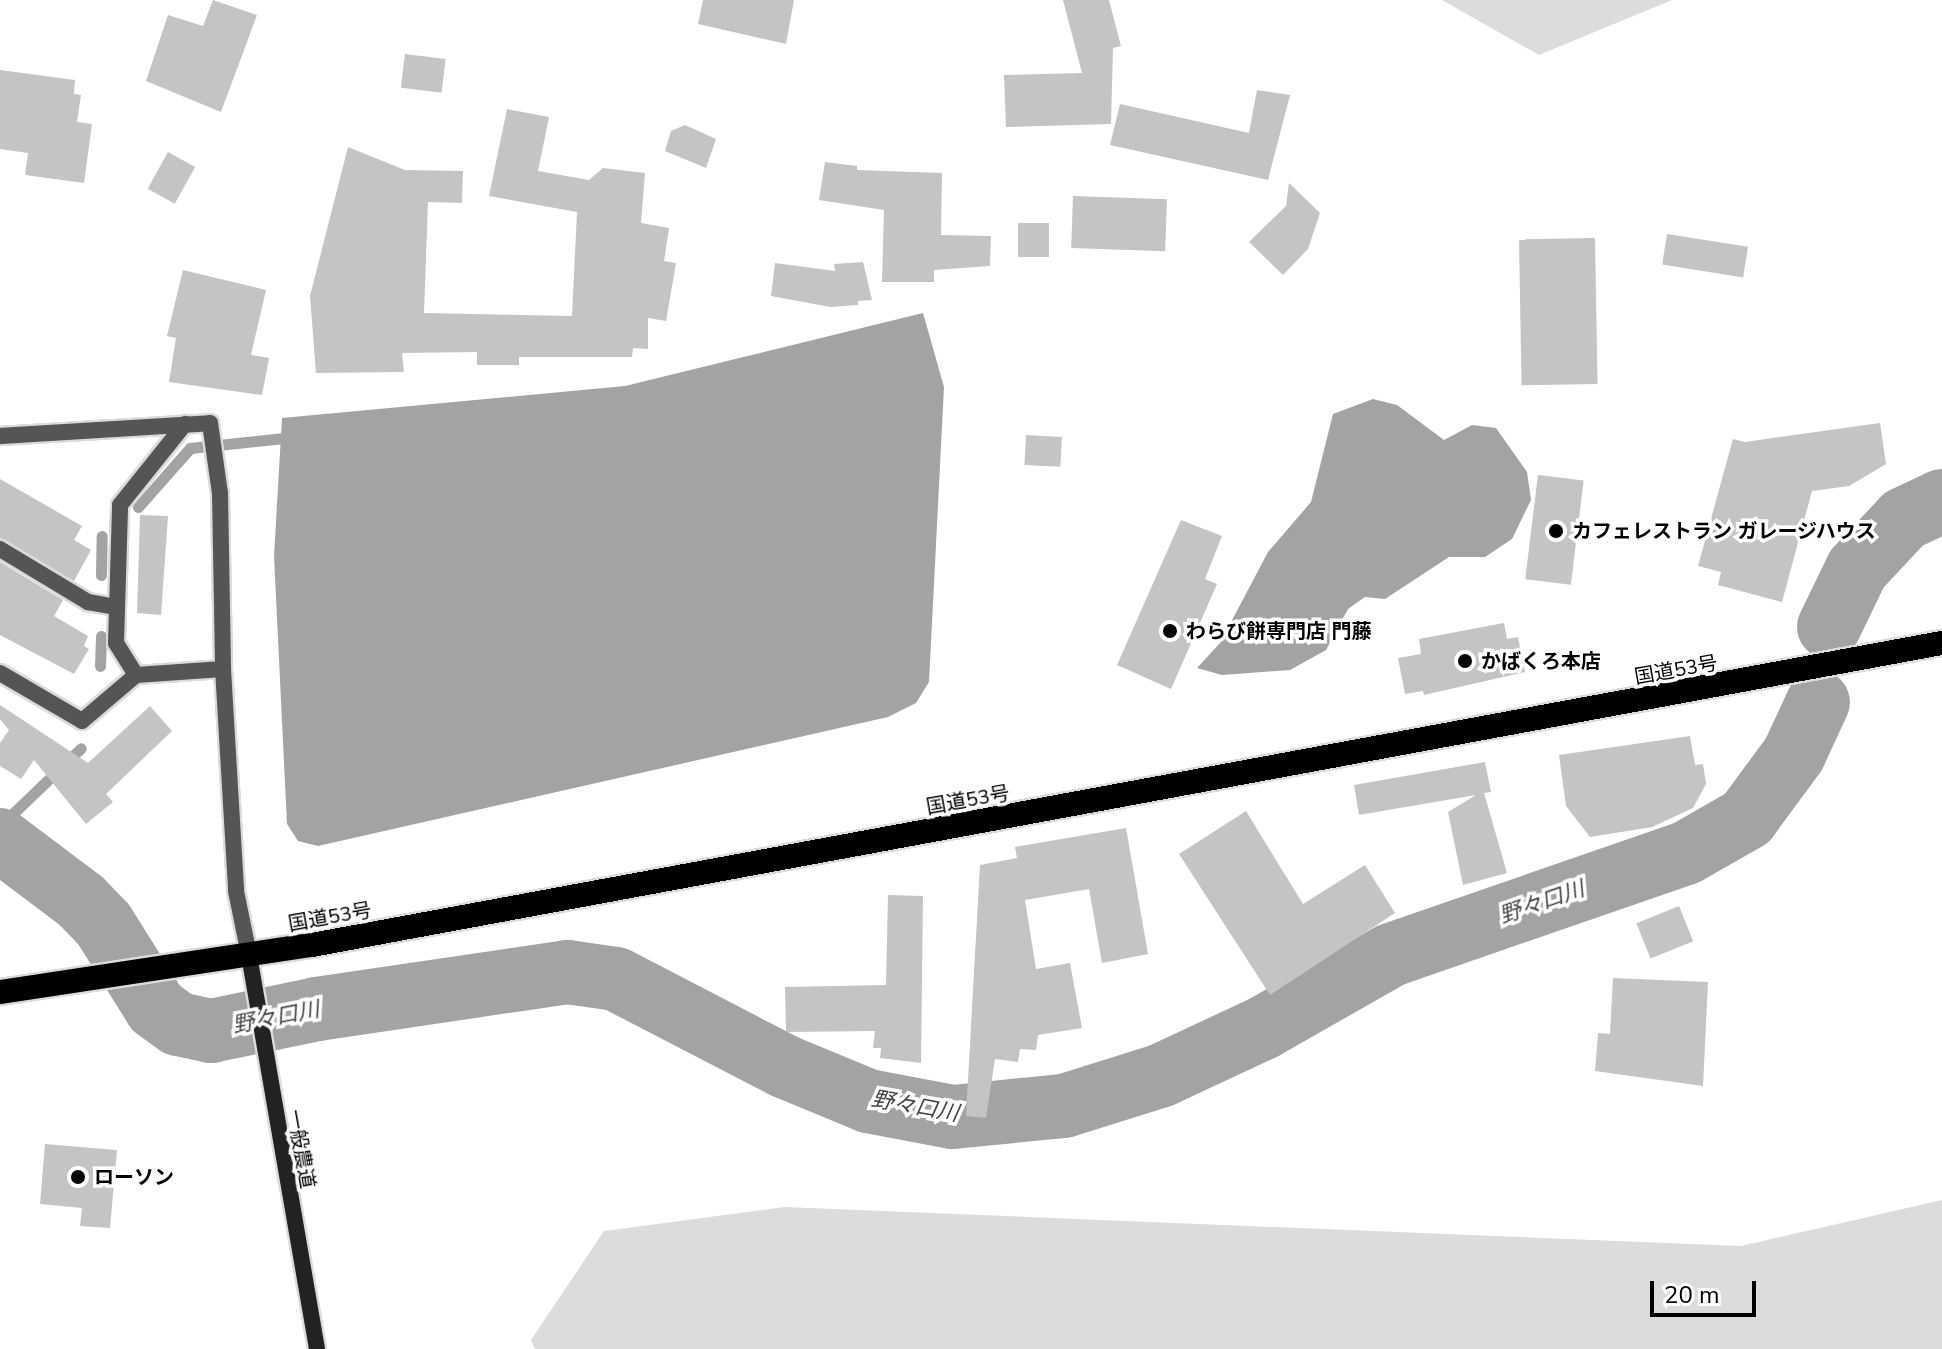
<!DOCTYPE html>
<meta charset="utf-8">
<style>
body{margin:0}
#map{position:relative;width:1942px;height:1349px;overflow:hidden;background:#fff;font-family:"Nunito Sans","Noto Sans JP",sans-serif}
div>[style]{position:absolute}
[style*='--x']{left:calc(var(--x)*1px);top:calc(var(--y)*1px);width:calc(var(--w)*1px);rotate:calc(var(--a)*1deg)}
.green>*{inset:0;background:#dcdcdc}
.water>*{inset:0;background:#a3a3a3}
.stream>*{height:11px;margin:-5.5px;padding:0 5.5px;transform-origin:5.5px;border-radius:5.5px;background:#a3a3a3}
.river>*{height:64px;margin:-32px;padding:0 32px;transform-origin:32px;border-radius:32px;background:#a3a3a3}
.building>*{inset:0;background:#c4c4c4;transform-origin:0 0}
.roads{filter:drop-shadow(2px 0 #dbdbdb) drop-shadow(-2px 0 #dbdbdb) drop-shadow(0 2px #dbdbdb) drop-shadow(0 -2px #dbdbdb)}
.street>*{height:16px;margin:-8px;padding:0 8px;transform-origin:8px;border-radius:8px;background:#555}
.secondary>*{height:16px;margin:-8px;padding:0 8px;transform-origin:8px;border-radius:8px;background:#222}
.highway>*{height:24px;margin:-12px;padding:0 12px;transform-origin:12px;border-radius:12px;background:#000}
.dots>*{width:22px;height:22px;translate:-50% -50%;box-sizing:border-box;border:4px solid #fff;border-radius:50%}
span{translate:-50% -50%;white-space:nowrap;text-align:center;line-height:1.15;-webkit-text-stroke:7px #fff;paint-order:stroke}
.poi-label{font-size:20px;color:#000;font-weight:700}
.left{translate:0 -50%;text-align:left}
.street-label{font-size:20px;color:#000}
.water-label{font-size:22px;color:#444;font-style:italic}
.scale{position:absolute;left:1650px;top:1281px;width:106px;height:36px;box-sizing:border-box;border:4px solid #000;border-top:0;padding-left:10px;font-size:24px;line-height:28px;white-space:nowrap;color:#000;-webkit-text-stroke:6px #fff;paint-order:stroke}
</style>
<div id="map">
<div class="green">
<div style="clip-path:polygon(1442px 0,1672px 0,1539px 55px)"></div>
<div style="clip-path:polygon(1942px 1200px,1942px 1349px,535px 1349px,531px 1340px,604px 1231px,784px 1207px,1741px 1246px)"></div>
</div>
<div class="water">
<div style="clip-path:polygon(923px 313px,944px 387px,929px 682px,916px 703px,888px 717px,318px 846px,298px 841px,287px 824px,274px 556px,282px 418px,625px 386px)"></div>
<div style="clip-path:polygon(1373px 399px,1397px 405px,1444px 440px,1472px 425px,1496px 428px,1527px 472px,1531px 500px,1512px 539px,1485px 557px,1449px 557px,1385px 599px,1365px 597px,1348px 609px,1326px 650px,1290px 670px,1222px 675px,1197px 668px,1220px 643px,1268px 552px,1311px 502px,1333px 414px)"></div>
</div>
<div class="stream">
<div style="--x:138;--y:507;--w:79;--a:-48.6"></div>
<div style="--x:190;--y:448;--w:104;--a:-6.1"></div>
<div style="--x:101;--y:575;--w:39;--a:-89"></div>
<div style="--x:100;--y:666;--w:30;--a:-88"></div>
<div style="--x:0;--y:826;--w:112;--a:-43.9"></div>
</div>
<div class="river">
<div style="--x:1829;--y:627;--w:64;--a:-64.2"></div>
<div style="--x:1857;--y:569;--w:69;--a:-46.8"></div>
<div style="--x:1904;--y:519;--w:42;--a:-25.3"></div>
<div style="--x:0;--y:840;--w:101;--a:37"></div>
<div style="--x:81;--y:901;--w:33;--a:46"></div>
<div style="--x:104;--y:925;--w:98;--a:57.9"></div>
<div style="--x:156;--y:1008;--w:27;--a:36"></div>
<div style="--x:178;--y:1024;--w:34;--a:12"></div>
<div style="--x:211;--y:1031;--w:108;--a:-11.7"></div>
<div style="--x:317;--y:1009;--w:253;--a:-8.4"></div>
<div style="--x:567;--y:972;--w:49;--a:8.1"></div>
<div style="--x:616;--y:979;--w:191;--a:27.4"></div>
<div style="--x:786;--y:1067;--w:89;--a:22.5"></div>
<div style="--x:868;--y:1101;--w:86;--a:10.7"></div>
<div style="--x:953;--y:1117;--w:112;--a:-5.7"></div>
<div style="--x:1064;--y:1106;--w:101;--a:-17.4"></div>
<div style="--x:1160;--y:1076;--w:114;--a:-25"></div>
<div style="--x:1263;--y:1028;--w:147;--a:-29.7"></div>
<div style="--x:1391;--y:955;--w:312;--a:-19.1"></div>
<div style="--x:1686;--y:853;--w:70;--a:-29.8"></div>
<div style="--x:1747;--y:818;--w:79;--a:-53.7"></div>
<div style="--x:1794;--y:754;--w:57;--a:-65.2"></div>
</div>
<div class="building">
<div style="clip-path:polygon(213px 0,257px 15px,221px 112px,146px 81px,168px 15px,203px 26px)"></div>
<div style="clip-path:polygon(703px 0,794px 0,786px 44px,698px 24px)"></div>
<div style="clip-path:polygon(1063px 0,1109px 0,1121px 46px,1113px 48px,1111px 124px,1006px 127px,1004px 75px,1082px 73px)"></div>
<div style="left:405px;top:54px;width:41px;height:34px;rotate:7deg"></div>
<div style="clip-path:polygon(0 70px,75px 80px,74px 94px,81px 95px,77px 122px,92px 124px,84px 183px,25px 175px,28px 153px,0 149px)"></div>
<div style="clip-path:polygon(1257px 90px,1290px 95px,1268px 180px,1110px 145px,1120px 104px,1249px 133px)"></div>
<div style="clip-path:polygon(507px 109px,549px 117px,538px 171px,589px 180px,603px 168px,645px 173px,641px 223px,669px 228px,664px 261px,676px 263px,666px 321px,648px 318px,648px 349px,633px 348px,632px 357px,519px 357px,519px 365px,477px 365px,477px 352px,402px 353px,404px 372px,316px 373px,310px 296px,348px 147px,405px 170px,463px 171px,462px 203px,428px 202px,424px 313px,572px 316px,577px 212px,489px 196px)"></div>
<div style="clip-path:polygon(685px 125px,716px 139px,706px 168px,665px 151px,671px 131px)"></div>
<div style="left:168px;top:152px;width:31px;height:42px;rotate:29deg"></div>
<div style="clip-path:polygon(825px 162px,857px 166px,857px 170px,942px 173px,941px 235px,991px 236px,990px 266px,934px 270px,934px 282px,882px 282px,884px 210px,819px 200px)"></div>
<div style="clip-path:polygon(1289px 183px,1320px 213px,1308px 249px,1283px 275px,1249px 242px,1286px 206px)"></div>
<div style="left:1073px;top:196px;width:94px;height:52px;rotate:2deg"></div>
<div style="left:1049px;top:223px;width:34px;height:31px;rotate:90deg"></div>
<div style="left:1667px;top:234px;width:82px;height:31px;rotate:9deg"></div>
<div style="left:1595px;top:238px;width:146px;height:76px;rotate:89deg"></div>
<div style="clip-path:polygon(863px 262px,872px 300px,858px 301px,858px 305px,830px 307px,771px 296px,775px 263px,835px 271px,834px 264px)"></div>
<div style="clip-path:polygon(183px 270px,266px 290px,251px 355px,269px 358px,262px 395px,169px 382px,176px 338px,167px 336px)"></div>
<div style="clip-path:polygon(1880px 423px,1886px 464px,1849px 486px,1812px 491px,1782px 602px,1718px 585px,1721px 572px,1698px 566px,1733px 439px,1745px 442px)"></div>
<div style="left:1026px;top:435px;width:36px;height:30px;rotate:3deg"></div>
<div style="left:1538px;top:475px;width:46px;height:105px;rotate:7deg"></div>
<div style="clip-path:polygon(0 479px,82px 526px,74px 540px,91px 550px,74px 581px,0 538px)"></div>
<div style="clip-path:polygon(140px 515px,168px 516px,161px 615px,137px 613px)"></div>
<div style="clip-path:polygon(1181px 520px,1222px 536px,1205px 579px,1217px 584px,1171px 689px,1117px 665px)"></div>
<div style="clip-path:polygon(0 562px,63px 600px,54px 616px,88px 636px,84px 646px,89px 649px,74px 674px,0 635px)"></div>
<div style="clip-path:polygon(1504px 623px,1507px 639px,1518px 637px,1525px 672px,1424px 695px,1423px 691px,1405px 694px,1398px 658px,1421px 654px,1419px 639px)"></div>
<div style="clip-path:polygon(0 705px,88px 763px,150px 706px,172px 731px,106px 794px,113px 802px,86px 824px,34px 760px,21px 779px,0 766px,0 743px,9px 730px,0 719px)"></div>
<div style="clip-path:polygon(1690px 736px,1695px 765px,1703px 764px,1706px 784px,1693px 808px,1652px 827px,1590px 837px,1566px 806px,1559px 755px)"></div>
<div style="clip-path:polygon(1485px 762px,1491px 792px,1484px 793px,1507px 873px,1463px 885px,1448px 812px,1476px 795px,1359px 815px,1354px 785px)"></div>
<div style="clip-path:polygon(1246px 811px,1303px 904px,1365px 865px,1395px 913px,1270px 995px,1179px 854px)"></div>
<div style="clip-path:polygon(1126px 828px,1148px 954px,1102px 963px,1089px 889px,1025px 900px,1036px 969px,1070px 963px,1082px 1028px,1038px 1035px,1036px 1050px,1020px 1049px,1018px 1062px,995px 1059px,986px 1118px,966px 1116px,980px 865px,1017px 858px,1015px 847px)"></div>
<div style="clip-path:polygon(888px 895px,923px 896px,921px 1063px,880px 1058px,881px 1048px,873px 1048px,875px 1031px,786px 1032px,785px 987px,886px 985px)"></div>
<div style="left:1679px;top:906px;width:38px;height:46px;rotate:68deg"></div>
<div style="clip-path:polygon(1613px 978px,1708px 982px,1703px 1086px,1595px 1071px,1598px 1033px,1610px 1034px)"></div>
<div style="clip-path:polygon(45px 1144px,117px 1150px,110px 1228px,80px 1226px,82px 1208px,40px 1204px)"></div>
</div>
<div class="roads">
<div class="street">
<div style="--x:0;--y:436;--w:210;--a:-3.5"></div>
<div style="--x:210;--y:423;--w:71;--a:81.9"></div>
<div style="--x:220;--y:493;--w:176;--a:89"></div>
<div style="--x:223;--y:669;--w:222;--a:86.6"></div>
<div style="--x:236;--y:891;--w:65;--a:78.5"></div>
<div style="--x:0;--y:549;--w:103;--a:31.1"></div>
<div style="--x:88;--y:602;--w:29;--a:10"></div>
<div style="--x:0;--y:673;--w:95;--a:30.3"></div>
<div style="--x:82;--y:721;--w:71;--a:-40.4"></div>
<div style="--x:136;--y:675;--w:87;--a:-3.9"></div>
<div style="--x:136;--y:675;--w:38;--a:-122"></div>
<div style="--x:116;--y:643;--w:138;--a:-88.3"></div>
<div style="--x:120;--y:505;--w:104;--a:-51.3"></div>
</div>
<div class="secondary">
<div style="--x:249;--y:955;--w:400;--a:80.2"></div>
</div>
<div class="highway">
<div style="--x:0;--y:992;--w:316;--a:-8.6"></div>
<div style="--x:312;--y:945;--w:1658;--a:-10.5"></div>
</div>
</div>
<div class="dots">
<div style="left:1556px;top:531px;background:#000"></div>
<div style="left:1170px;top:631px;background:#000"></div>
<div style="left:1465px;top:661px;background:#000"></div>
<div style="left:78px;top:1177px;background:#000"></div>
</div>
<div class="poi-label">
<span class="left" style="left:1572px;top:531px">カフェレストラン ガレージハウス</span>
<span class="left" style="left:1186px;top:631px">わらび餅専門店 門藤</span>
<span class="left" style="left:1481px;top:661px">かばくろ本店</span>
<span class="left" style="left:94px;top:1177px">ローソン</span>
</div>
<div class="street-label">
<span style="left:1676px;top:670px;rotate:-10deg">国道53号</span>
<span style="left:968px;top:800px;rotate:-10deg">国道53号</span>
<span style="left:330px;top:917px;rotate:-10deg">国道53号</span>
<span style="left:301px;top:1149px;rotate:80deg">一般農道</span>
</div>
<div class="water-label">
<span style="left:1542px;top:903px;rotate:-19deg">野々口川</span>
<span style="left:276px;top:1018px;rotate:-11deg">野々口川</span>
<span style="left:915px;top:1107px;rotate:10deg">野々口川</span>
</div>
<div class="scale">20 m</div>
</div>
